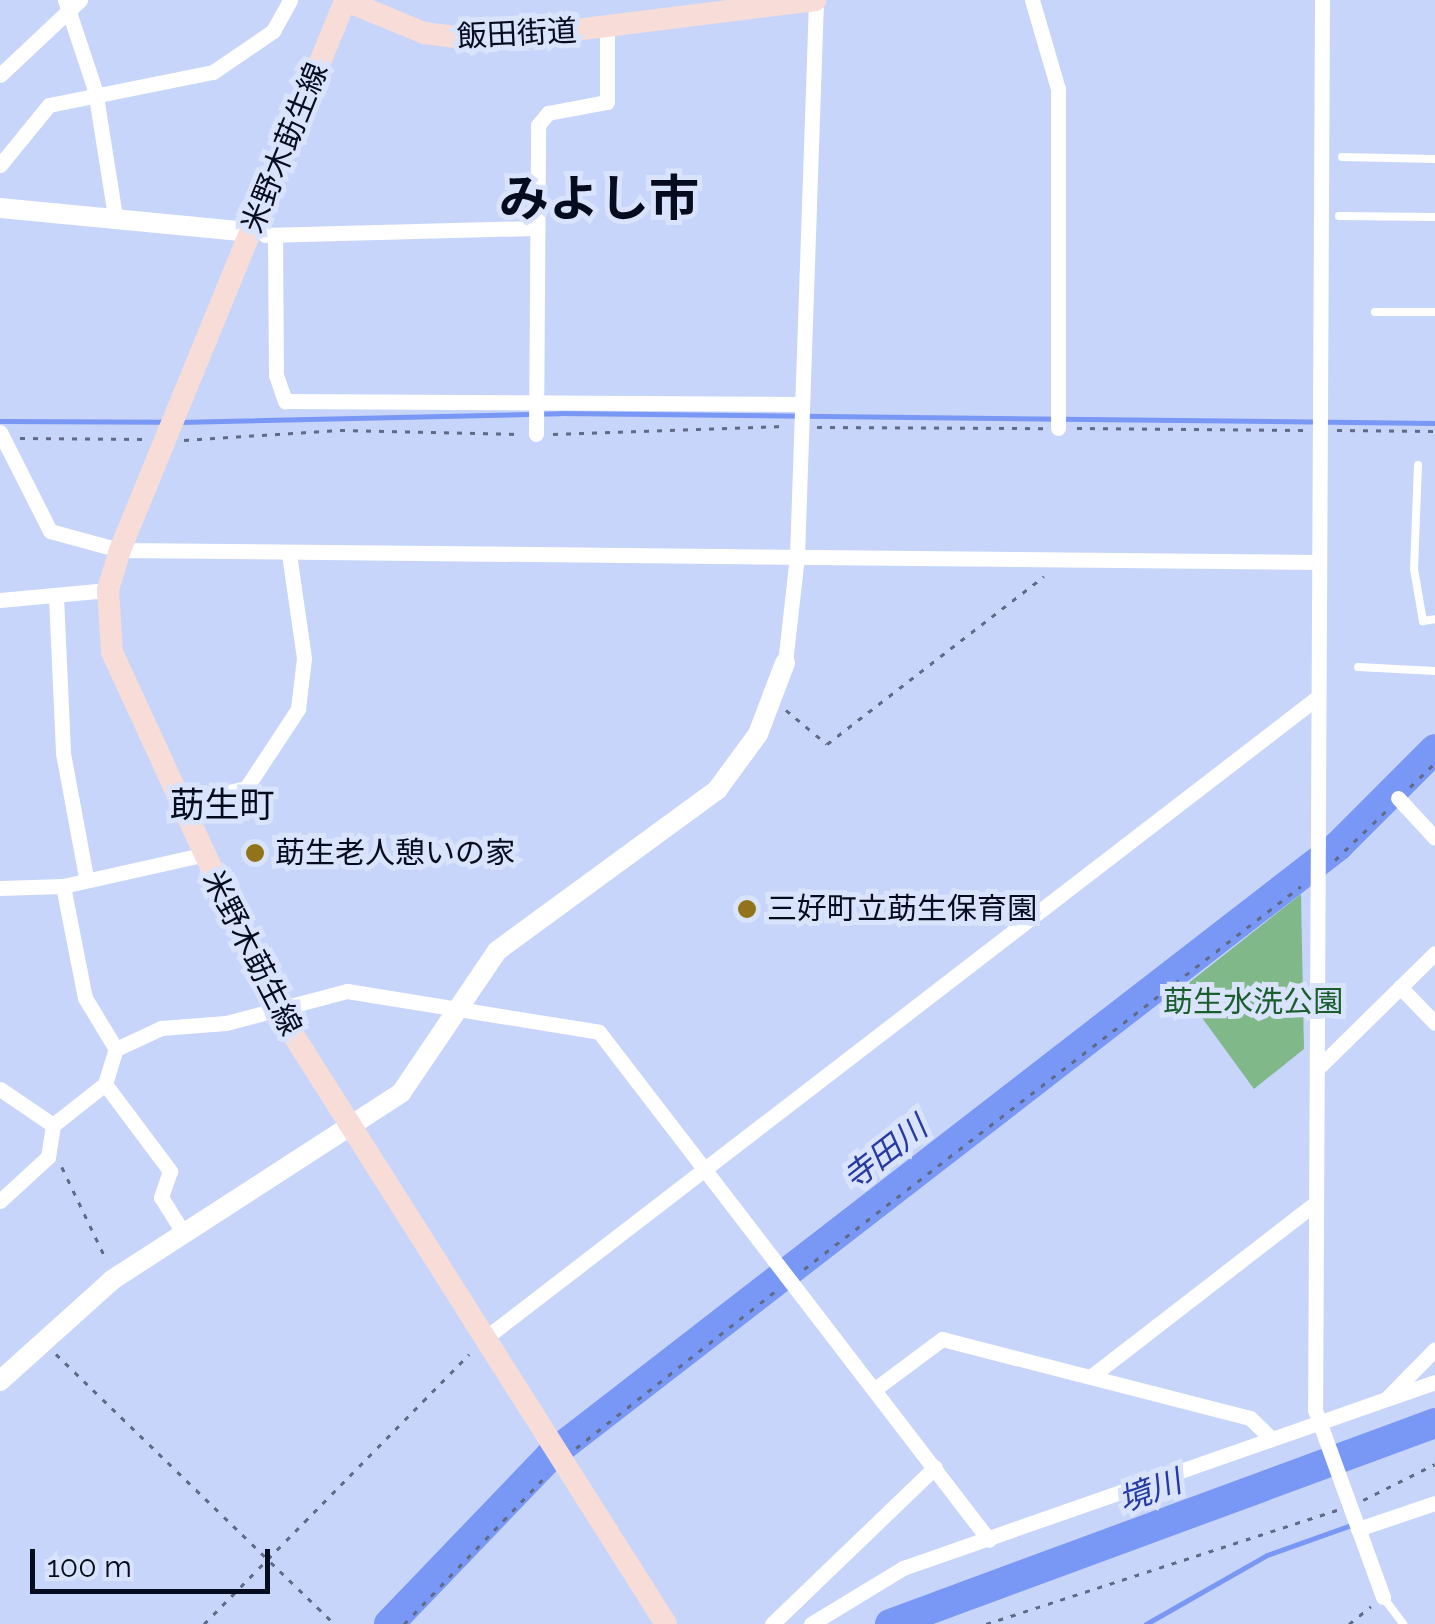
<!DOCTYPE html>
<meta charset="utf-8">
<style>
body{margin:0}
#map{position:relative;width:1435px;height:1624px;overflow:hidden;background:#c7d5fa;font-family:Raleway,"Noto Sans JP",sans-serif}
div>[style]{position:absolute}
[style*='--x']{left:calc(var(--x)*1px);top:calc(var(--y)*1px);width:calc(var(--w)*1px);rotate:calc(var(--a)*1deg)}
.green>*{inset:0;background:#81b88a}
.stream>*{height:5px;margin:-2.5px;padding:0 2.5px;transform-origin:2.5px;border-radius:2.5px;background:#7997f4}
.river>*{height:30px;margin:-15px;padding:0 15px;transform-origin:15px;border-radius:15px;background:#7997f4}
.path>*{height:2.5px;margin-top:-1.25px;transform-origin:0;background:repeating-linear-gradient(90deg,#606a86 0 5px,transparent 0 13px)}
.service>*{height:8px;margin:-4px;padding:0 4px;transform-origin:4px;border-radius:4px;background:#fff}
.minor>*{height:15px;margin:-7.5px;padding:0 7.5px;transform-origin:7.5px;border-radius:7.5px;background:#fff}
.tertiary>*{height:20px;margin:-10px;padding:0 10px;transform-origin:10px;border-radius:10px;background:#fff}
.secondary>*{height:22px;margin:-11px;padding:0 11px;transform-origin:11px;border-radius:11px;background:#f7dcd8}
.dots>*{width:28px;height:28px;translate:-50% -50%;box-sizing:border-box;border:5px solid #d9e3fb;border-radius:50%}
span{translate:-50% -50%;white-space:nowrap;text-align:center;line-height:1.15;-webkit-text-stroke:10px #d9e3fb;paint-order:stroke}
.street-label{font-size:30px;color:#060c20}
.poi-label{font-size:30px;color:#060c20}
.left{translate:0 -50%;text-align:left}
.park-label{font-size:30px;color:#1b5e2d}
.water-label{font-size:32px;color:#263aa3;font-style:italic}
.quarter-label{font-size:35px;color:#060c20}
.town-label{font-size:50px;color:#060c20;font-weight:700}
.scale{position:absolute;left:30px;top:1549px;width:240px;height:45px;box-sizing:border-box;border:5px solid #060c20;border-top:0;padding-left:12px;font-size:30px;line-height:35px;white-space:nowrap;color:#060c20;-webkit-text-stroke:8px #d9e3fb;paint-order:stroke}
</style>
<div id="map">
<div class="green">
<div style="clip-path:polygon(1301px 894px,1304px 1049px,1254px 1089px,1181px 989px)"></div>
</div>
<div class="stream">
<div style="--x:0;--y:421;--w:167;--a:0.3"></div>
<div style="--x:178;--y:422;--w:382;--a:-1.3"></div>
<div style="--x:560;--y:413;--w:875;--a:0.65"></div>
<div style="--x:1146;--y:1624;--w:139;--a:-29.7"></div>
<div style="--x:1267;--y:1555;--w:92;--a:-19.6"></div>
</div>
<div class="river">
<div style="--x:389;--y:1624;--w:234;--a:-46.2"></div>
<div style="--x:551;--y:1455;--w:995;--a:-37.73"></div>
<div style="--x:1338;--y:846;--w:137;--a:-45"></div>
<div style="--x:890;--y:1624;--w:581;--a:-20.24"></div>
</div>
<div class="path">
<div style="--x:817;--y:427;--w:227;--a:0.3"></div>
<div style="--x:1077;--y:428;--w:227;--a:0.5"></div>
<div style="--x:1337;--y:430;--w:98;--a:0.6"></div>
<div style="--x:553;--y:434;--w:231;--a:-2"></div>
<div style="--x:20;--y:438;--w:126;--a:0.5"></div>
<div style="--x:184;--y:440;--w:156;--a:-3.7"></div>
<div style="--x:340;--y:430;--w:180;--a:1.3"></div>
<div style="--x:786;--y:710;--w:53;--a:39.7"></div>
<div style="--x:827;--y:744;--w:274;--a:-37.7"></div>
<div style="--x:1410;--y:787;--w:35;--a:-44"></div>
<div style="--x:1335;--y:860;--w:72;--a:-43.9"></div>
<div style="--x:62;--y:1167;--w:102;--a:64.4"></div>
<div style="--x:804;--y:1269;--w:627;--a:-37.62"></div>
<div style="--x:56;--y:1354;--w:388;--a:44.1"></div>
<div style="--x:576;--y:1448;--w:257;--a:-38.2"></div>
<div style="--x:1363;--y:1500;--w:80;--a:-26.6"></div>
<div style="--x:204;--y:1624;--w:378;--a:-45.5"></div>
<div style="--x:404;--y:1624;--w:208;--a:-46.2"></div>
<div style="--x:986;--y:1624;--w:369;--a:-18"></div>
<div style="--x:1349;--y:1624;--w:28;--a:-39"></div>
</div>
<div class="service">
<div style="--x:1342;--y:157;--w:93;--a:1.2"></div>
<div style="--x:1339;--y:216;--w:96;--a:0.6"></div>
<div style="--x:1375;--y:312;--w:60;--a:0"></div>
<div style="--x:1418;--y:465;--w:104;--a:92.2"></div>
<div style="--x:1414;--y:569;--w:53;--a:80.2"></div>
<div style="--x:1423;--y:621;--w:12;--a:-9"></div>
<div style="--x:1358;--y:667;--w:77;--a:3"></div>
<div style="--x:1383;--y:1597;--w:34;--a:53"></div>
</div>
<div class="minor">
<div style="--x:65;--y:0;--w:95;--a:71.6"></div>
<div style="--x:95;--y:90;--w:128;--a:81"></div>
<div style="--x:1032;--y:0;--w:93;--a:73.7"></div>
<div style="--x:1058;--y:89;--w:339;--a:90"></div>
<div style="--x:1322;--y:0;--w:1410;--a:90.28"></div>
<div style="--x:1315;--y:1410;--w:199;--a:70"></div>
<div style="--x:0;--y:75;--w:110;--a:-43.2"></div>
<div style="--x:0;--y:165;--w:77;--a:-50.8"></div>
<div style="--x:49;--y:105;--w:167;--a:-11.4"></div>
<div style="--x:213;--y:72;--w:73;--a:-34.3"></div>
<div style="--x:273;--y:31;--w:35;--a:-61"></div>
<div style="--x:265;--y:235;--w:272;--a:-1.5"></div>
<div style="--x:275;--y:235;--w:140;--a:89.6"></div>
<div style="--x:276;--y:375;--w:28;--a:71"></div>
<div style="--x:285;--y:401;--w:515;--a:0.33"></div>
<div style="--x:0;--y:432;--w:111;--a:63.2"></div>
<div style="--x:50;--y:531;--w:73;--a:15.2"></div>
<div style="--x:120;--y:550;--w:1199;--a:0.57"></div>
<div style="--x:536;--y:434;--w:309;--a:-89.6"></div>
<div style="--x:538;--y:125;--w:16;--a:-50"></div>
<div style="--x:548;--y:113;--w:60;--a:-10.6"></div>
<div style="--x:607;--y:102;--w:74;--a:-90"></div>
<div style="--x:56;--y:597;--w:156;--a:87.4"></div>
<div style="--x:63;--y:753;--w:126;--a:79.5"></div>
<div style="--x:0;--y:600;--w:108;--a:-5.3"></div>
<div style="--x:785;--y:663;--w:108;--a:-83.6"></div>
<div style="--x:797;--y:556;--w:556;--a:-88.04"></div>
<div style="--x:1398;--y:798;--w:54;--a:47.2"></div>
<div style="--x:179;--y:803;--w:69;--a:-12.6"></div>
<div style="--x:246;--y:788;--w:95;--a:-56.6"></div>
<div style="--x:298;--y:709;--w:51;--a:-83.3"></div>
<div style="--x:304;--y:658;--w:105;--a:-98.2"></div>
<div style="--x:63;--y:886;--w:114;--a:78.9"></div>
<div style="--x:85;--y:998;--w:60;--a:58.7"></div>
<div style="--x:0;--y:888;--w:63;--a:-1.8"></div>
<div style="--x:63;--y:886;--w:142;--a:-12.6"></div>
<div style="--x:1400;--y:987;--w:50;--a:45.8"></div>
<div style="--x:1317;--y:1069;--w:165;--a:-44.5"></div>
<div style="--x:105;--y:1084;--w:109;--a:53.2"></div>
<div style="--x:170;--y:1171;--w:28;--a:109"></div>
<div style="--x:161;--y:1197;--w:44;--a:58.1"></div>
<div style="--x:0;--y:1089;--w:64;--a:34.2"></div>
<div style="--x:0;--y:1201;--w:65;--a:-42.5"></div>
<div style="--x:48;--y:1157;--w:32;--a:-81"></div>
<div style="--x:53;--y:1125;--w:66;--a:-38.3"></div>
<div style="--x:105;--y:1084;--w:37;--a:-73"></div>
<div style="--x:116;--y:1049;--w:50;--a:-25"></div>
<div style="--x:161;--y:1028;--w:65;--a:-4.4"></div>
<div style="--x:226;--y:1023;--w:125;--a:-14.8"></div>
<div style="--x:347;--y:991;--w:255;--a:9.2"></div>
<div style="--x:599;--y:1032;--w:640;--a:52.49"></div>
<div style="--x:484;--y:1339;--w:1052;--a:-37.59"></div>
<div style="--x:1093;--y:1375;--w:278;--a:-37.7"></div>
<div style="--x:875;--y:1389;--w:84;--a:-36.7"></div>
<div style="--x:942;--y:1339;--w:318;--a:14.4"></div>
<div style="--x:1250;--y:1418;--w:30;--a:44"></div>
<div style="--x:1388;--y:1397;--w:67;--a:-45.6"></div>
<div style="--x:1358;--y:1529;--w:81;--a:-18.7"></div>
<div style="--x:772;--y:1624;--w:226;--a:-43.9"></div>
<div style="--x:811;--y:1624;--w:108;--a:-31.3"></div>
<div style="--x:903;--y:1568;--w:564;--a:-19.27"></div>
</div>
<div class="tertiary">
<div style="--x:0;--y:208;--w:252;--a:5.5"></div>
<div style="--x:0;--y:1381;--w:151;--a:-42"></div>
<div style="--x:112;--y:1280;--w:344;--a:-32.9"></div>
<div style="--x:401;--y:1093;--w:171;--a:-55.9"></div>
<div style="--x:497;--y:951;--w:273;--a:-36.2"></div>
<div style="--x:717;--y:790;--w:69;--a:-53.8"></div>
<div style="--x:758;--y:734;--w:76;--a:-69.2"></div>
</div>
<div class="secondary">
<div style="--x:344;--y:0;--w:87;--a:22.4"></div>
<div style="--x:424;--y:33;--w:64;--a:7.2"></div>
<div style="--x:487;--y:41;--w:331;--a:-7.1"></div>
<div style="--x:345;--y:1;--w:593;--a:112.29"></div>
<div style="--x:120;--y:550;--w:42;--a:106.7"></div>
<div style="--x:108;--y:590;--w:62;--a:86.3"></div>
<div style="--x:112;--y:652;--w:390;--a:65.3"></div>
<div style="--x:275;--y:1006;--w:731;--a:57.68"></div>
</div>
<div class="dots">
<div style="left:255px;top:853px;background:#917319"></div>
<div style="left:747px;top:909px;background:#917319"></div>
</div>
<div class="street-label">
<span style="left:517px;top:34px;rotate:-3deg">飯田街道</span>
<span style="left:285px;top:148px;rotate:-68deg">米野木莇生線</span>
<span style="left:252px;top:953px;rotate:63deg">米野木莇生線</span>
</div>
<div class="poi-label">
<span class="left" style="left:275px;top:853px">莇生老人憩いの家</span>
<span class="left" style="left:767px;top:909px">三好町立莇生保育園</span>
</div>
<div class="park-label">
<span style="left:1253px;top:1002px">莇生水洗公園</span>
</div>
<div class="water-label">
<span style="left:885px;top:1153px;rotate:-38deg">寺田川</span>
<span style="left:1150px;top:1491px;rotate:-20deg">境川</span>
</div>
<div class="quarter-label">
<span style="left:222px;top:805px">莇生町</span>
</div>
<div class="town-label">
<span style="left:599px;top:199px">みよし市</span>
</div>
<div class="scale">100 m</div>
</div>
